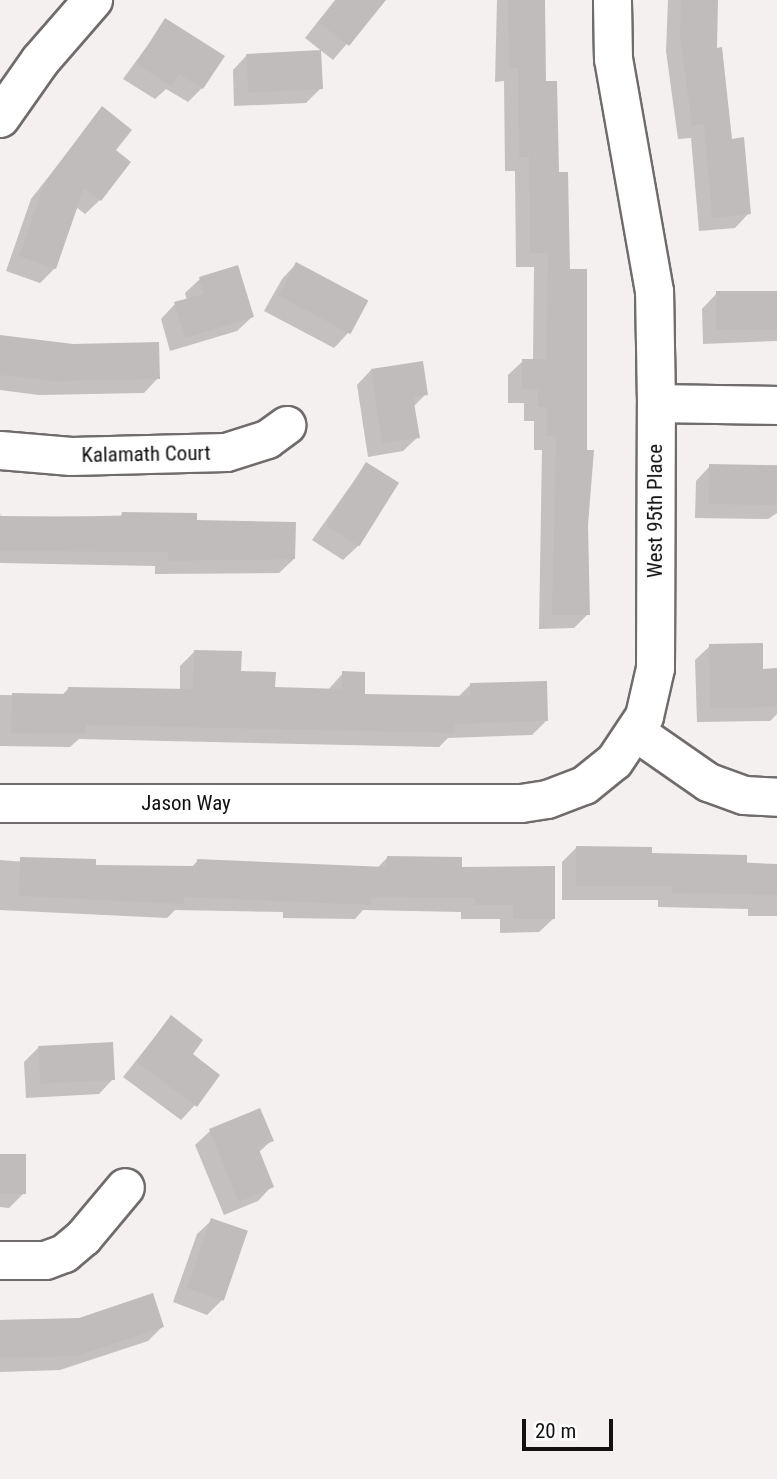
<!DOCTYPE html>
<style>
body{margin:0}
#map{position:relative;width:777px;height:1479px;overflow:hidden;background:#f5f0f0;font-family:"Roboto Condensed",sans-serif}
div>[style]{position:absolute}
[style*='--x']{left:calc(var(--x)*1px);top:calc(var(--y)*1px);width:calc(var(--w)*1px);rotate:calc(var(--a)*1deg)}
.shadow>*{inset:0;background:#0003}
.building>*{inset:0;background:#c1bcbc;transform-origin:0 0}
.roads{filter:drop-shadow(2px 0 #706c6c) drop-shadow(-2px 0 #706c6c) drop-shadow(0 2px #706c6c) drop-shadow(0 -2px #706c6c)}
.street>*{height:37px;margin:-18.5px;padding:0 18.5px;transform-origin:18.5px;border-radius:18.5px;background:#fff}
.secondary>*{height:38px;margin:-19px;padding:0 19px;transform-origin:19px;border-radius:19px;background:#fff}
span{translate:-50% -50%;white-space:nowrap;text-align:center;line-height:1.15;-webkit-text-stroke:7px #fefefe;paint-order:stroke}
.street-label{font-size:21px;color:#121010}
.scale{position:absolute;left:522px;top:1419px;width:91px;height:32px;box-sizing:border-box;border:4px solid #121010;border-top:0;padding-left:9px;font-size:21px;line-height:24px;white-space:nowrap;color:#121010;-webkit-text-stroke:5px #fefefe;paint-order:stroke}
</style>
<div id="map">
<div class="shadow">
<div style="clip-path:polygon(335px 0,384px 0,333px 60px,305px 38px)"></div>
<div style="clip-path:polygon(497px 0,543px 0,544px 83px,568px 271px,587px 525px,588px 614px,574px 628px,539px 629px,542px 450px,534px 450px,534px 421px,524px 421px,524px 403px,508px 403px,508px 375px,523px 361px,533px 361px,534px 267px,516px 267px,515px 171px,505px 171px,504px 81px,495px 82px)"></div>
<div style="clip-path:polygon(668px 0,716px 0,716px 50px,731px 140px,749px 213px,735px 228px,699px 231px,691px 138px,678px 139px,666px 51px)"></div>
<div style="clip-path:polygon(166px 20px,202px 88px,188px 102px,166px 89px,155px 99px,123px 79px)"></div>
<div style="clip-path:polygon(247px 55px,321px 88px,306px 103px,234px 106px,233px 70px)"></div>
<div style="clip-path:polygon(102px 109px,114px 151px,100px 200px,85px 214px,76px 207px,55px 268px,40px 283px,6px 271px,31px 199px)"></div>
<div style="clip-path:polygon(296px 264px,365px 301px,348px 333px,334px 348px,264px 311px,282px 279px)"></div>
<div style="clip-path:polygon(200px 279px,252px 317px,237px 331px,170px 351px,161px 319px,175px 304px,187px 300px,185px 293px)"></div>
<div style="clip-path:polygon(777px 293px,777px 341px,703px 344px,702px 309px,716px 294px)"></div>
<div style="clip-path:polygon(0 337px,158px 378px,144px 393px,39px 395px,0 390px)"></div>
<div style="clip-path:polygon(371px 370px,426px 394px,413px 407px,418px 437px,403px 451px,368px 457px,357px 385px)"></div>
<div style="clip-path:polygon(366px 464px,358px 546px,343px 560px,312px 540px)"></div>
<div style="clip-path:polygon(710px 466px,777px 466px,777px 513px,768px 519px,695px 518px,696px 481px)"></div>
<div style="clip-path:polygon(0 513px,1px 518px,196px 514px,195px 522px,294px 559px,279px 573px,155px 574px,155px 566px,0 563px)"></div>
<div style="clip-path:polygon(710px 646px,762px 671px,777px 670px,777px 714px,770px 721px,697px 722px,695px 660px)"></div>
<div style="clip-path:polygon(194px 652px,274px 689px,328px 690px,343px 673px,363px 696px,458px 697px,470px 685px,546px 721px,532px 735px,448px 738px,439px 747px,79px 739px,70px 747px,0 746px,0 695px,61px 696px,68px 689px,180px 690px,180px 666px)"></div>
<div style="clip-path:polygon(576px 848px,777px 865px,777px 916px,748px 916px,748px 909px,658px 907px,658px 900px,562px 900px,562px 862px)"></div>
<div style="clip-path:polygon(387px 858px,461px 869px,554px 918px,539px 932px,500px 933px,500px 919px,461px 919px,461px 912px,363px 910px,355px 919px,283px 918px,283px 912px,175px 910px,167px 918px,0 910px,0 860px,94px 867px,191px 868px,198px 860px,377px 868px)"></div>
<div style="clip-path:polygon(171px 1017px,190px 1054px,195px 1105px,181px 1120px,123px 1077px)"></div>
<div style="clip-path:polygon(38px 1048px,113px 1079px,99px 1094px,26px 1098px,24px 1062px)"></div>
<div style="clip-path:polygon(210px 1131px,272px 1140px,258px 1153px,272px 1186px,258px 1201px,224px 1215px,195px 1145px)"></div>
<div style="clip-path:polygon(0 1156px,24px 1193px,9px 1208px,0 1207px)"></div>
<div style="clip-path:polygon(212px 1220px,222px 1300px,207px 1315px,173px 1302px,197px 1234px)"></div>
<div style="clip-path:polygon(79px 1319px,162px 1327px,148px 1341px,60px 1370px,0 1372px,0 1320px)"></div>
</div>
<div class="building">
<div style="clip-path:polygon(336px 0,386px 0,349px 46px,318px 22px)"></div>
<div style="clip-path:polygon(508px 0,545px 0,546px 81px,557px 81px,559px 172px,568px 172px,570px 269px,587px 269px,587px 450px,594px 450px,588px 525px,590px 615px,552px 615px,556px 436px,547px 436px,547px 407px,538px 407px,538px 390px,522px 389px,522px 359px,546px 359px,548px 253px,530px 253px,529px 157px,519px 157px,518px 68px,509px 68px)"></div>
<div style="clip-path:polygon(681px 0,718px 0,717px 48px,722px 47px,732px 139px,744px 137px,751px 214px,712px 218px,704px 124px,692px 126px,680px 35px)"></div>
<div style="clip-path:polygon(165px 18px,225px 56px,203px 89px,179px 74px,171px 86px,136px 64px)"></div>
<div style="left:321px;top:50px;width:39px;height:75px;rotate:87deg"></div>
<div style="clip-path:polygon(102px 106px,132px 130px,116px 150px,131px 162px,101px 201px,84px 188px,56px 269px,19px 256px,45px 182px)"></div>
<div style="left:296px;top:262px;width:82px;height:38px;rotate:28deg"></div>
<div style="clip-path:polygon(238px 265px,254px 317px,185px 338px,174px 302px,204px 294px,199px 277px)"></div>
<div style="left:777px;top:291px;width:39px;height:61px;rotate:90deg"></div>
<div style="clip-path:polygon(0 335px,73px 344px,159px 342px,160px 379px,54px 381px,0 375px)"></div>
<div style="clip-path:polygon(423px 361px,428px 395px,413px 397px,420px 438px,382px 443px,371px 369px)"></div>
<div style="left:366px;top:462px;width:39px;height:75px;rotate:32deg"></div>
<div style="left:709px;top:464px;width:68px;height:40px;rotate:1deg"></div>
<div style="clip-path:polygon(122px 512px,197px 513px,197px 520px,296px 522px,295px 559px,168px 561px,168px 552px,0 551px,0 516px,121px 517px)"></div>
<div style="clip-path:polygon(763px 643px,763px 669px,777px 668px,777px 707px,710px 708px,709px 644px)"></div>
<div style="clip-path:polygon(194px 650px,242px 651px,241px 671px,276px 672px,275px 687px,342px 689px,342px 671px,365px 672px,365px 694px,470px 696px,470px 683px,547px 681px,548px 721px,455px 724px,455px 733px,86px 725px,86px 734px,11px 733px,12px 693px,67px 694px,68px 687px,193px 689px)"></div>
<div style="clip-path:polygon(576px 846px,652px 847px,652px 853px,747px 855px,747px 863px,777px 864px,777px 895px,672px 893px,672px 886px,576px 886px)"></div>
<div style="clip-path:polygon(387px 856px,462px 857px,462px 867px,555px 866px,555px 919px,513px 919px,513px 905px,475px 905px,475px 898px,371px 897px,371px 905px,184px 897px,184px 904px,19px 896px,20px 857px,96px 859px,96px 865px,197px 866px,197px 859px,386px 867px)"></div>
<div style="clip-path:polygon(171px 1015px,203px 1040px,193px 1054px,220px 1075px,197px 1107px,136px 1062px)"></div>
<div style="left:113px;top:1042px;width:38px;height:75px;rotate:87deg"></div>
<div style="clip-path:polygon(260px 1108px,274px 1141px,258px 1147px,274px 1187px,239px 1202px,209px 1129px)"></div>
<div style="left:0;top:1154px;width:26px;height:40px"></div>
<div style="left:211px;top:1218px;width:39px;height:74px;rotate:19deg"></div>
<div style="clip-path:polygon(153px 1293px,164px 1327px,76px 1356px,0 1358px,0 1320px,79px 1318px)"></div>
</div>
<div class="roads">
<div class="street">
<div style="--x:656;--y:403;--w:121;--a:0.9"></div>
<div style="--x:0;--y:450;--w:71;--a:4.8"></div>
<div style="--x:71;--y:456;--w:155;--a:-1.5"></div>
<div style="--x:226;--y:452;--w:43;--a:-17.6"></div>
<div style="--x:267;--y:439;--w:24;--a:-36"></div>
<div style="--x:636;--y:732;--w:88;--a:34.8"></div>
<div style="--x:708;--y:782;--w:38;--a:20"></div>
<div style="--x:744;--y:795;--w:33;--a:3"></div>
<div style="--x:0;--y:803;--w:521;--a:0"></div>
<div style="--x:521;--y:803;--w:26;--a:-9"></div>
<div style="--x:547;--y:799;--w:40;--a:-21"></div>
<div style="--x:584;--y:785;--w:38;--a:-39"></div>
<div style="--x:614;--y:761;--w:54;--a:-56.3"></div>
<div style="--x:644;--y:716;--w:49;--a:-77.1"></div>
<div style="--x:655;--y:668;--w:265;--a:-89.8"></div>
<div style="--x:656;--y:403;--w:112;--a:-91"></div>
<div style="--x:654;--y:291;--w:236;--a:-100"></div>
<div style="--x:613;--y:59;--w:59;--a:-91"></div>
<div style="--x:0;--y:1260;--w:45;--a:0"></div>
<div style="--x:45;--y:1260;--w:20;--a:-20"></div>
<div style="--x:64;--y:1253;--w:25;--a:-40"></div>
<div style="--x:83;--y:1237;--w:65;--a:-50"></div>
</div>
<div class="secondary">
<div style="--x:0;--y:118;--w:70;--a:-54.9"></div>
<div style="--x:40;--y:61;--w:81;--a:-49"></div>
</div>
</div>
<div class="street-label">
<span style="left:146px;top:454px;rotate:-1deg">Kalamath Court</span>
<span style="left:655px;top:511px;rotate:-90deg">West 95th Place</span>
<span style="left:186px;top:803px">Jason Way</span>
</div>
<div class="scale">20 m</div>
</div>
